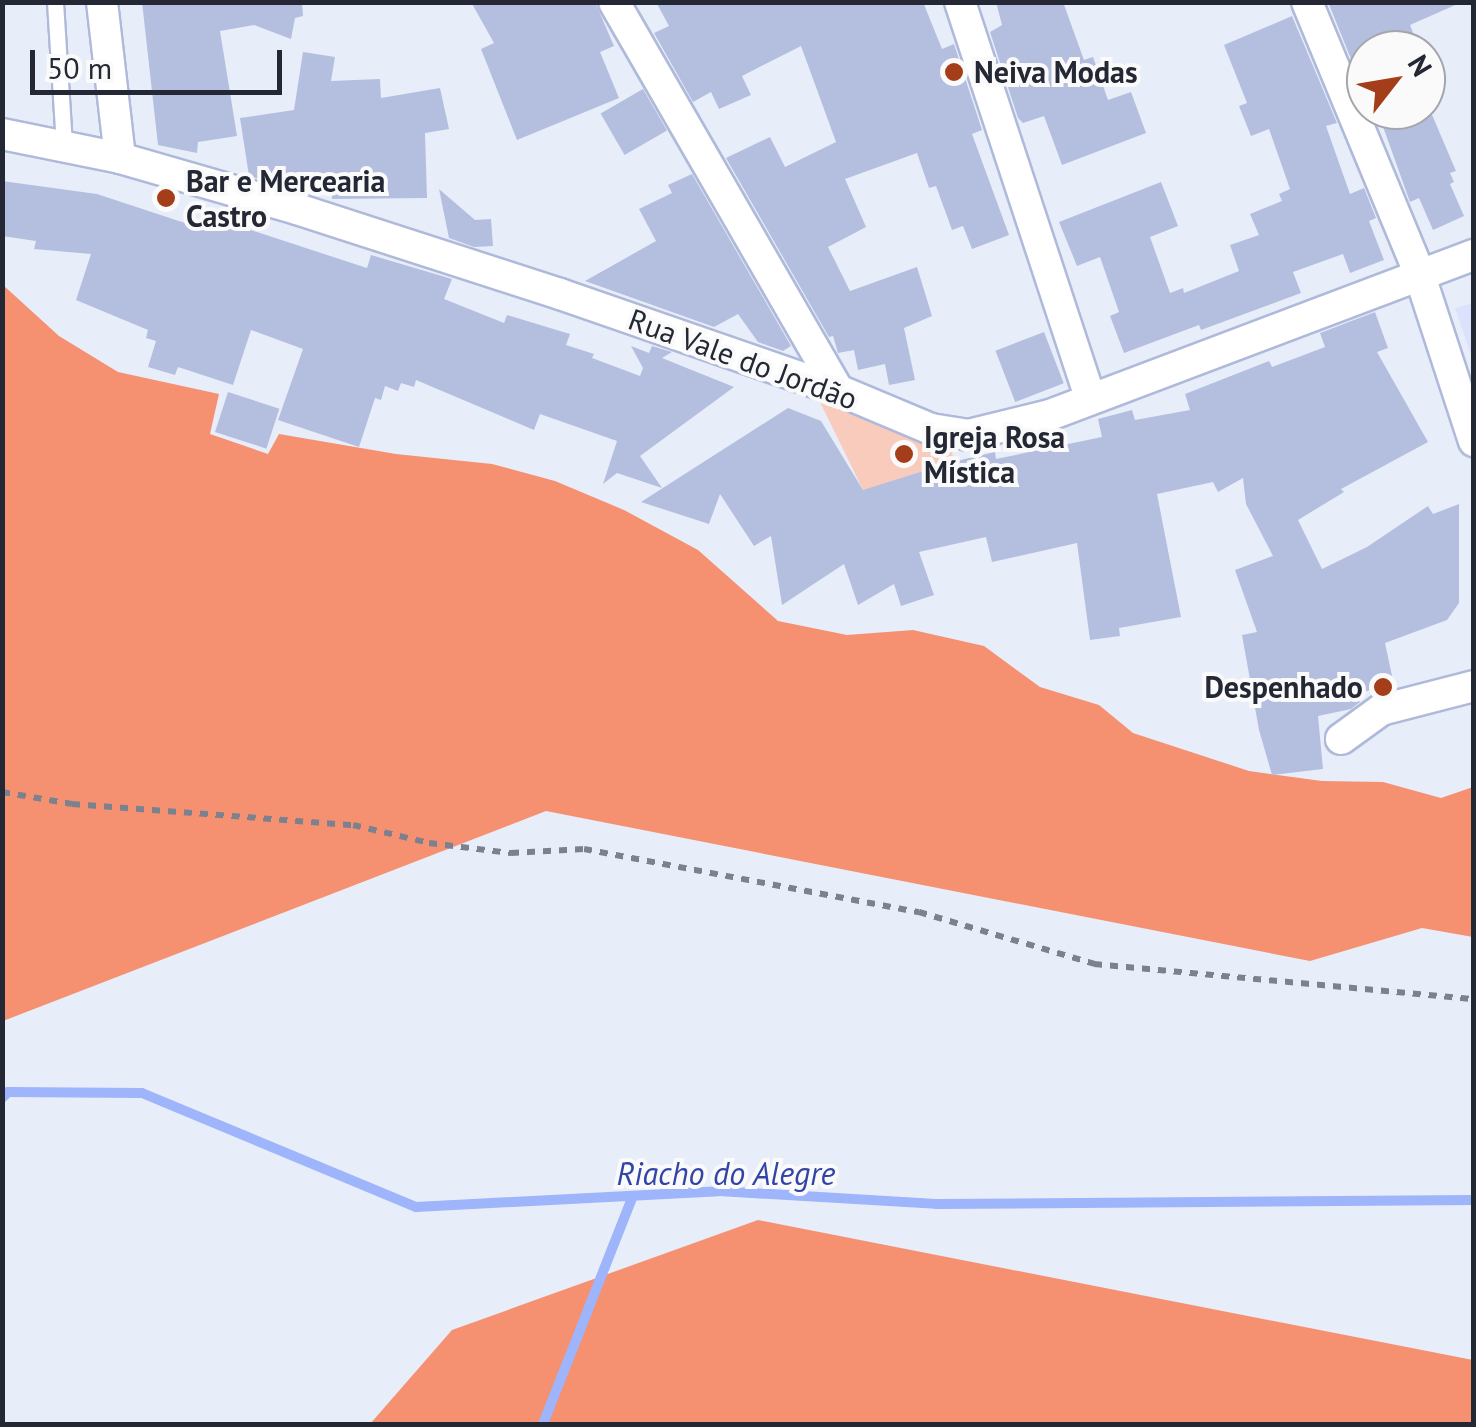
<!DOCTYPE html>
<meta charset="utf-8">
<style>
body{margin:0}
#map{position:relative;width:1476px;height:1427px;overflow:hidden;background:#e8edfa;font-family:"PT Sans",sans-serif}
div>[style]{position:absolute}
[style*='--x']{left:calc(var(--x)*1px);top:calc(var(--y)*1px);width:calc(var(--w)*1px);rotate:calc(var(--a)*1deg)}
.built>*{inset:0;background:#dae3fb}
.green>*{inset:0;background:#f9cbbd}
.forest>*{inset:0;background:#f59171}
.stream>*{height:10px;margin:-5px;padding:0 5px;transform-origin:5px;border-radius:5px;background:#9eb4fb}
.building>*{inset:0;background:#b4bfe0;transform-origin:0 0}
.path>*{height:6px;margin-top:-3px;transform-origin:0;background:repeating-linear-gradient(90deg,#7d818e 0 8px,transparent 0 16px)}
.roads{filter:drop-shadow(2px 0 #afbada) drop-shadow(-2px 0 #afbada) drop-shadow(0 2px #afbada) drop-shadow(0 -2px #afbada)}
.service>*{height:15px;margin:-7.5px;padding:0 7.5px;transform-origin:7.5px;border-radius:7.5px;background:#fff}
.minor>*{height:30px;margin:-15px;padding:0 15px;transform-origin:15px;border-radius:15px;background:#fff}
.dots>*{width:28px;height:28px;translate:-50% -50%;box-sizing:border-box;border:5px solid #fafafa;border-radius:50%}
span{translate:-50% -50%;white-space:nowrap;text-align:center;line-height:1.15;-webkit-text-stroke:8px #fafafa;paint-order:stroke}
.poi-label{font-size:30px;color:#242834;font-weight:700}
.left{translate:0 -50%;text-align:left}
.right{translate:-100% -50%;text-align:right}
.street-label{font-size:30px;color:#242834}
.water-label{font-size:32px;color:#3244a7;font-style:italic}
.frame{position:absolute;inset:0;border:5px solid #242834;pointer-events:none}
.north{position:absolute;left:1346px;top:30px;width:100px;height:100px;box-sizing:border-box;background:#fafafa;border:2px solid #a4a6ab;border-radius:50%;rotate:59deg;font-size:28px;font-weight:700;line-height:40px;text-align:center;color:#242834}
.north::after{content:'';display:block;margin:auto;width:35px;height:45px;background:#a43d19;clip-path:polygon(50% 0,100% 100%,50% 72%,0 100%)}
.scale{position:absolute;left:30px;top:50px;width:252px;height:45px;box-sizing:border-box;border:5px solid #242834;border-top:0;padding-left:12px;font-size:30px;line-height:35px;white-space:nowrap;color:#242834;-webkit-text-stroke:8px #fafafa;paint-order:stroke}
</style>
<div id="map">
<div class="built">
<div style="clip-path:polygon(1473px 303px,1474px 303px,1473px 361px,1455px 308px)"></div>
</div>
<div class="green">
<div style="clip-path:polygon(820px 402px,846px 406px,927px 446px,952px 451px,953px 459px,865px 494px)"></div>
</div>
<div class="forest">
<div style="clip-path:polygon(3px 285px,59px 336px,118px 372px,219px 394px,210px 434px,268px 454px,279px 434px,396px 454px,492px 464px,555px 481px,624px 510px,698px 550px,778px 621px,847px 635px,913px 630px,984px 646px,1040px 687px,1099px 705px,1133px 733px,1249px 771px,1322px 781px,1383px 782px,1441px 798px,1473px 787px,1473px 937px,1422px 928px,1310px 961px,546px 811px,3px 1021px)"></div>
<div style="clip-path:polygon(758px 1220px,1473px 1360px,1473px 1424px,370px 1424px,452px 1330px)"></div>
</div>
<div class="stream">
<div style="--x:2;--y:1098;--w:8;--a:-45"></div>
<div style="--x:8;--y:1092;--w:134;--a:0.4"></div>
<div style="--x:142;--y:1093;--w:297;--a:22.6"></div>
<div style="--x:416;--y:1207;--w:303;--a:-3"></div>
<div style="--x:719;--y:1191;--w:217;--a:3.4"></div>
<div style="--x:936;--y:1204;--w:538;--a:-0.43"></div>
<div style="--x:543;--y:1424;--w:245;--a:-68.5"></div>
</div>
<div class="building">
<div style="clip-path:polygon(142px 2px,302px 2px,303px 16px,295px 18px,291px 39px,254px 25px,220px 31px,237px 136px,198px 142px,197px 153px,158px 145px)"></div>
<div style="clip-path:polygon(471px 2px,595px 2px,614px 46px,600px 52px,619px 98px,517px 140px,481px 49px,494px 43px)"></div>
<div style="clip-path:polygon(656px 2px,923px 2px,942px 49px,954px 44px,982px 130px,972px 134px,1009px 235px,972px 249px,963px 226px,952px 230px,936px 186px,929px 188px,917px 153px,845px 179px,866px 227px,828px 247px,850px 291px,917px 267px,932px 316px,904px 328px,915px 380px,889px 385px,885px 364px,858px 370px,854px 350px,838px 353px,833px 336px,829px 337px,726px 158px,770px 137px,785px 167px,836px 142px,801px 46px,742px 76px,751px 95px,719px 109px,711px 92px,693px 102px,654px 33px,669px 26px)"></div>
<div style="clip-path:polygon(996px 2px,1063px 2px,1084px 60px,1093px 57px,1108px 100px,1131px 92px,1146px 133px,1062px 165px,1044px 116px,1023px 123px,1018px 118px,990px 32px,1002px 25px)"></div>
<div style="clip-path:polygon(1328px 2px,1462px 2px,1410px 25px,1420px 50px,1366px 50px,1366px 96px)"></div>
<div style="clip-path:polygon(1292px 16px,1337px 123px,1326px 126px,1350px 194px,1364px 188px,1376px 218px,1369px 221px,1384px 260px,1350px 273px,1343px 254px,1293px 272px,1301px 293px,1201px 330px,1199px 325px,1124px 353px,1110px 316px,1119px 312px,1100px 257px,1077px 266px,1059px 222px,1161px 182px,1178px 226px,1150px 237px,1170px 293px,1183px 288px,1184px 293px,1239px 271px,1230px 245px,1259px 235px,1250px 214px,1282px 201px,1279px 194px,1290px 189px,1269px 129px,1251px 136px,1239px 106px,1247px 103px,1224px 45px)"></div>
<div style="clip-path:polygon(303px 52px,335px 57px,331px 81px,380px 79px,381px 98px,440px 88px,449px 129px,425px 133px,427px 198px,332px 199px,331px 180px,277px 184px,249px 176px,240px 118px,294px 110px)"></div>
<div style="left:643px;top:89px;width:48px;height:49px;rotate:60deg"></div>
<div style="clip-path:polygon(1377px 110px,1430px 110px,1456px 171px,1450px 173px,1454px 182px,1450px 184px,1464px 216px,1433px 230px,1419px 198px,1410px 202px)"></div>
<div style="clip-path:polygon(692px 174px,791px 346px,783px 351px,758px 342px,738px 314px,714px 327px,585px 281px,656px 241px,639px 209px,672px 193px,668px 185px)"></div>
<div style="clip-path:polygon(2px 181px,97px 194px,191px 225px,208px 228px,211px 217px,367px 268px,371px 255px,452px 279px,444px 299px,504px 323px,507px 315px,570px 334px,566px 345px,594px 354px,592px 358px,640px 376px,643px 368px,631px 346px,649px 353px,652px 346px,672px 352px,662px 358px,734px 387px,640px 456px,662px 488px,617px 473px,603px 484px,617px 441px,540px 414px,534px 430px,416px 380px,414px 387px,401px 383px,398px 391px,385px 386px,381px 400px,375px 398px,359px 447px,278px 420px,303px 349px,251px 330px,233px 385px,178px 367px,175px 375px,148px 367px,156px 341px,146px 338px,148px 330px,76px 300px,91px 254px,34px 249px,36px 241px,2px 236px)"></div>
<div style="clip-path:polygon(439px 189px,475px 220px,491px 219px,493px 246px,474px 247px,449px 238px)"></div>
<div style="clip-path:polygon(1375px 312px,1388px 348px,1377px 352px,1428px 442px,1341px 489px,1344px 492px,1298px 520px,1322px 569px,1367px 547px,1428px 506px,1433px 514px,1459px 504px,1459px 603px,1447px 620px,1385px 643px,1394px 685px,1358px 693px,1360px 702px,1351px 709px,1318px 716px,1323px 769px,1272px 775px,1259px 730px,1242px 635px,1257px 632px,1235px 570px,1273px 556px,1246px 504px,1243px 478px,1218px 492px,1213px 482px,1157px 494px,1181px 617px,1119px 628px,1120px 636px,1090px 640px,1077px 543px,992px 562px,986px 537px,919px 552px,934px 595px,901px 606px,894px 584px,858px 605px,844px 564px,782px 605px,771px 536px,754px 546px,720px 494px,709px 524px,641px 502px,788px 408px,821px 421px,863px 490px,952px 462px,995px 452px,996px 459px,1102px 437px,1098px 419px,1132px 410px,1135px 420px,1190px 410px,1185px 394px,1269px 361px,1272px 367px,1325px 347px,1320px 333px)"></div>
<div style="left:1044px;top:332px;width:55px;height:52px;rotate:69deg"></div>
<div style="left:228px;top:392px;width:54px;height:42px;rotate:18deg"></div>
</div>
<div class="path">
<div style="--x:2;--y:792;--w:71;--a:9.7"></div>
<div style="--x:72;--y:804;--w:282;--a:4.3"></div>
<div style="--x:353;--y:825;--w:78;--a:13.3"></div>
<div style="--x:429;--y:843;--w:83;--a:7"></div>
<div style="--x:511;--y:853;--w:73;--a:-3.1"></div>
<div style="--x:584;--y:849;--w:341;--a:10.7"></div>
<div style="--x:919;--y:912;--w:183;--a:16.5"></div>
<div style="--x:1094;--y:964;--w:382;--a:5.3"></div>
</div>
<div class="roads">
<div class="service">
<div style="--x:55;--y:2;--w:143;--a:86.4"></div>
</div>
<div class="minor">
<div style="--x:102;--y:2;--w:157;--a:83.4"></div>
<div style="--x:614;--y:2;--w:448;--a:60"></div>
<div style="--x:960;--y:2;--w:416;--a:71.8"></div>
<div style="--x:1307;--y:2;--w:293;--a:67.5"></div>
<div style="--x:1419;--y:273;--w:177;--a:71.9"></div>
<div style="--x:2;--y:134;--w:120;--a:11.5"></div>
<div style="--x:120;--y:158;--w:184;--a:16.1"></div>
<div style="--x:297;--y:209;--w:276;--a:17.9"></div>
<div style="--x:560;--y:294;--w:294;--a:19.1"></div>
<div style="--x:838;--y:390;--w:101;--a:22.8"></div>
<div style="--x:931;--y:429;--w:37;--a:9"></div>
<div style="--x:968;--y:435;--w:84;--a:-13.7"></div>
<div style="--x:1050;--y:415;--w:453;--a:-20.7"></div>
<div style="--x:1341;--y:739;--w:49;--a:-35.9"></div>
<div style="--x:1381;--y:710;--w:96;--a:-14.5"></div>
</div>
</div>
<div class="dots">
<div style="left:954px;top:72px;background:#a43d19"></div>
<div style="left:166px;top:198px;background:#a43d19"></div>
<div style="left:904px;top:454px;background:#a43d19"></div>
<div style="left:1383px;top:687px;background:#a43d19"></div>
</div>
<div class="poi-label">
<span class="left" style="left:974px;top:72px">Neiva Modas</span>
<span class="left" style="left:186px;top:198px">Bar e Mercearia<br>Castro</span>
<span class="left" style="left:924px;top:454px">Igreja Rosa<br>Mística</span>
<span class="right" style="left:1363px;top:687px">Despenhado</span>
</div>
<div class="street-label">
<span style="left:743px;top:359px;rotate:20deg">Rua Vale do Jordão</span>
</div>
<div class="water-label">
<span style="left:726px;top:1173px">Riacho do Alegre</span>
</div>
<div class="frame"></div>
<div class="north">N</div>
<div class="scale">50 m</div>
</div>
